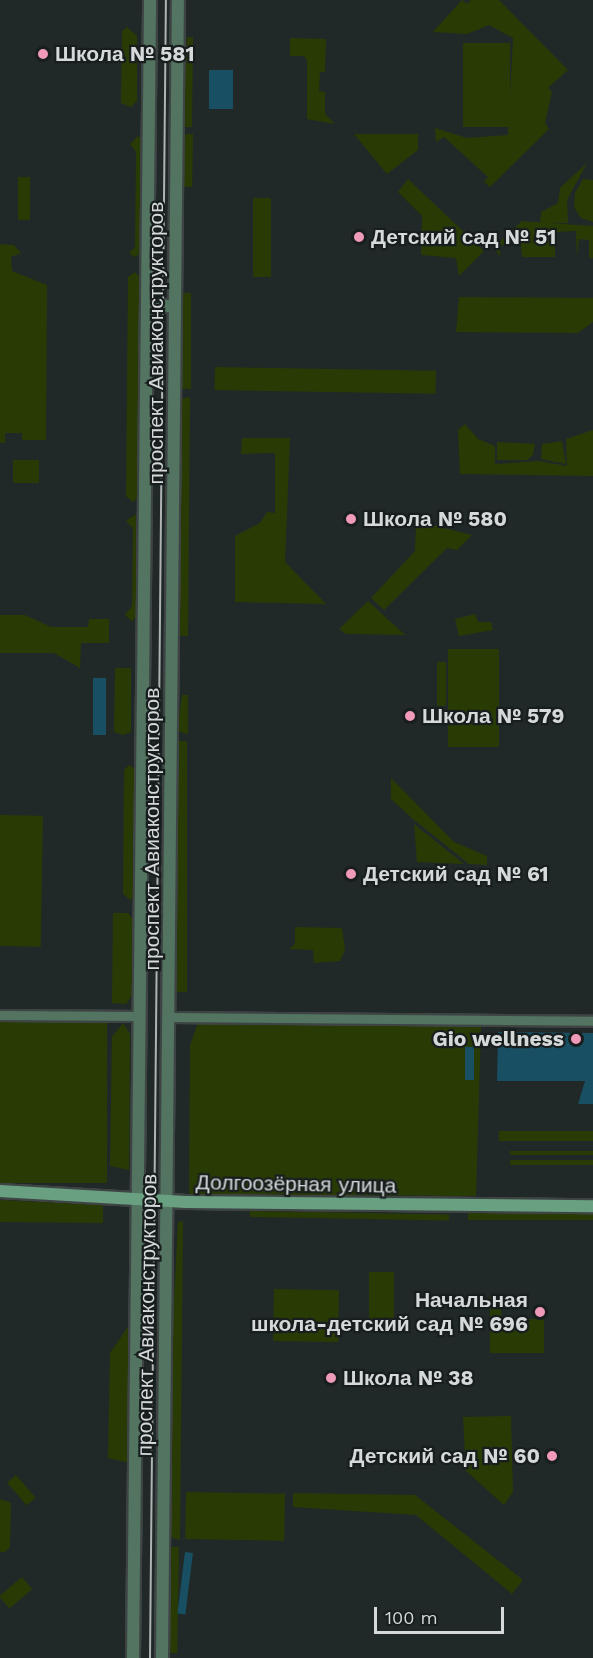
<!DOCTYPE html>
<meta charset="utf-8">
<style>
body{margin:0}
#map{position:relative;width:593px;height:1658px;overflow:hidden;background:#212828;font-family:"Work Sans",sans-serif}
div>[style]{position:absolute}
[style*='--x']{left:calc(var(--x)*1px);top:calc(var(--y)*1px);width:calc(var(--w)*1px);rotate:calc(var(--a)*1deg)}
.green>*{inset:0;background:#293b05;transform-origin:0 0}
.building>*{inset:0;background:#184f63;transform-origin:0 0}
.roads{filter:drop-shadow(2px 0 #3e4444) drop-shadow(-2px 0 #3e4444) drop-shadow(0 2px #3e4444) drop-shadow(0 -2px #3e4444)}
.minor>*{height:9px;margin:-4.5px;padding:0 4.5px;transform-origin:4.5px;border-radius:4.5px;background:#527461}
.tertiary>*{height:12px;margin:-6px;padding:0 6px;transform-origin:6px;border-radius:6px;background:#527461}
.secondary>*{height:12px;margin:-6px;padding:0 6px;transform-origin:6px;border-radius:6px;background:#69a082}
.tram>*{height:1.5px;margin:-0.75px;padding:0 0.75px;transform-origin:0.75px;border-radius:0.75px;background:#aeb3b3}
.dots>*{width:16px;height:16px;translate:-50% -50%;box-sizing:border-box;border:3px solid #181e1e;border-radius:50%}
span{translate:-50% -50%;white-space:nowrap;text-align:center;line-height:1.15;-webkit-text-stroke:4.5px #181e1e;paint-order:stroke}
.poi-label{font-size:21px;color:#d5d9d9;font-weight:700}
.left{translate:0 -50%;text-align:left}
.right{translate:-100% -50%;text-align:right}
.street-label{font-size:21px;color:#d5d9d9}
.scale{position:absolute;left:374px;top:1607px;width:130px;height:27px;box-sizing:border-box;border:3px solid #d5d9d9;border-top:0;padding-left:8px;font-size:18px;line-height:21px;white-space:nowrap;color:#d5d9d9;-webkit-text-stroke:4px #181e1e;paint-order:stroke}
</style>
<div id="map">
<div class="green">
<div style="clip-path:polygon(462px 0,467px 4px,471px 0,499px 0,568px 70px,548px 88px,552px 92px,545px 123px,549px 129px,490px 187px,484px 182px,488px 177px,444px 137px,436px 142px,435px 128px,467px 138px,508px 135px,513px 38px,489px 25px,467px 34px,433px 32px)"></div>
<div style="clip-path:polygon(127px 27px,137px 36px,137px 101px,131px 107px,121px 103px,122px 31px)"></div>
<div style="clip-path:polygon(187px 37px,193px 37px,192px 127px,182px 127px)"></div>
<div style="clip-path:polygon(290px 38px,326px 39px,325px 72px,320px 72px,319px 91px,325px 92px,325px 114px,335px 124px,307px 119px,307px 61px,304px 56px,290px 56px)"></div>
<div style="left:463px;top:43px;width:47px;height:84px"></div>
<div style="left:193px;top:134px;width:53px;height:11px;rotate:91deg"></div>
<div style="clip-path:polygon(354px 134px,418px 134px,418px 150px,387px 174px)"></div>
<div style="clip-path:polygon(138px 136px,143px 141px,141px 253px,135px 257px,129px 253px,135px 247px,136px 152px,130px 144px)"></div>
<div style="clip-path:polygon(587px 163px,567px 200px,568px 223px,540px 223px,541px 212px,558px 203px,560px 188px)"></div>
<div style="left:18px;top:177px;width:12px;height:43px"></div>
<div style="clip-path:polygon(408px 179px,484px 251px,459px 276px,456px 258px,421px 255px,422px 216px,398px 192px)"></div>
<div style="clip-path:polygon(583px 179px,593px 180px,593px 222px,581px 218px,574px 207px,575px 193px)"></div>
<div style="left:253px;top:198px;width:18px;height:79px"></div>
<div style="clip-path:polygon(522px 221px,593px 226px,593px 258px,589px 258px,589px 240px,579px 239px,577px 258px,576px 231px,555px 232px,555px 257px,522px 257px,521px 245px,500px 245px,500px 257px,494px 247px)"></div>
<div style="clip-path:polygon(0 244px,14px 245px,21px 253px,11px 257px,12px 271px,47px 285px,46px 440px,22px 440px,22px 433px,5px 433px,5px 443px,0 443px)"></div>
<div style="clip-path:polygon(135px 272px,141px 279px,139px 497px,133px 502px,126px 496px,128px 277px)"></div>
<div style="left:181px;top:293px;width:10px;height:96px"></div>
<div style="clip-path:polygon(459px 297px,593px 298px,593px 322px,578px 333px,456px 332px)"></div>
<div style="left:215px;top:367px;width:221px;height:23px;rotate:1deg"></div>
<div style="clip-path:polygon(190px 397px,188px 636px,184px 636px,178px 635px,180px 399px)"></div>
<div style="clip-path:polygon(465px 424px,478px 439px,495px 446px,495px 464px,539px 461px,567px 466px,566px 439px,593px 430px,593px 476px,460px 474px,458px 430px)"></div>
<div style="clip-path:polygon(242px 438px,290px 438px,285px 562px,326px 604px,235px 602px,235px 536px,260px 523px,267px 512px,275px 513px,275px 453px,241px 454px)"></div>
<div style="clip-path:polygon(562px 441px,566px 464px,541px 459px,542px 444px)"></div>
<div style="clip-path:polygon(497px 442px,535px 444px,533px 455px,527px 460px,497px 460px)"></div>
<div style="left:13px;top:460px;width:26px;height:23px"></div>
<div style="clip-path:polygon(136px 514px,138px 615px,132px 621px,125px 615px,132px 606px,133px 528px,126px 521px)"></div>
<div style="clip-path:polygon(416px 521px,472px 535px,457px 550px,447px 548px,384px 610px,371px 598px,415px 551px)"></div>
<div style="clip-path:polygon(368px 601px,405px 635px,346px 634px,339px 629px)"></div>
<div style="clip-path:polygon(475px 614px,478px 622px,491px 622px,493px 630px,459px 636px,455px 619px)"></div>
<div style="clip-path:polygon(0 615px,25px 615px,51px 627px,88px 627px,89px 619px,109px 619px,109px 643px,81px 643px,80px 668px,54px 653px,0 653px)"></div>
<div style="left:448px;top:649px;width:51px;height:98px"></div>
<div style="left:437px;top:662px;width:9px;height:44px"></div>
<div style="clip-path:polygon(115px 668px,131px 668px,131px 732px,123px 735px,114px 732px)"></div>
<div style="clip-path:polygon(182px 695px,188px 695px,188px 734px,177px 731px)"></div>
<div style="left:187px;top:741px;width:251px;height:11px;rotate:90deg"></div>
<div style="clip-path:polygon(129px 765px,137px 770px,135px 896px,130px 900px,123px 894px,124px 770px)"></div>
<div style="clip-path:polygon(391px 778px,454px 842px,487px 856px,487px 865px,469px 864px,414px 820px,391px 799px)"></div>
<div style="left:0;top:815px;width:43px;height:131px;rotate:1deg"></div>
<div style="clip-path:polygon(414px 824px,464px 864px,417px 862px)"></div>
<div style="clip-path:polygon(113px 913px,128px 913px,135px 921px,135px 992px,126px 1004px,112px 1003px)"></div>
<div style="clip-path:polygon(295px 927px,342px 928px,345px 950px,340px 961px,314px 963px,313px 950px,289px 949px,295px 944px)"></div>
<div style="left:0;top:1022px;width:107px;height:161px"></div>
<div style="clip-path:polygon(123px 1023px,130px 1034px,129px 1170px,110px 1166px,112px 1037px)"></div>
<div style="clip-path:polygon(198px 1023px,481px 1026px,476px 1196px,189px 1194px,190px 1045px)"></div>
<div style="left:499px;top:1131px;width:94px;height:10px"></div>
<div style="left:510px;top:1151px;width:83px;height:4px"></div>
<div style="left:593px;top:1160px;width:5px;height:83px;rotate:90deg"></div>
<div style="clip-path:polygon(0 1200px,103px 1205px,103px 1223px,0 1222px)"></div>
<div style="left:250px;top:1211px;width:199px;height:6px;rotate:1deg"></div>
<div style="left:468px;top:1213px;width:125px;height:7px"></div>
<div style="clip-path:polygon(183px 1221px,180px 1540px,169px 1537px,171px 1360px,178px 1222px)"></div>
<div style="left:369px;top:1272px;width:25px;height:53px"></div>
<div style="left:274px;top:1289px;width:65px;height:52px;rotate:1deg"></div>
<div style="clip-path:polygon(490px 1295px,501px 1295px,501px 1319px,544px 1319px,544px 1353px,490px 1353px)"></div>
<div style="clip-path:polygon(129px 1325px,132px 1357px,130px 1463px,108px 1458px,110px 1353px)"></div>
<div style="clip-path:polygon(511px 1416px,513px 1492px,504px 1505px,466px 1471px,463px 1417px)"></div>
<div style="left:16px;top:1475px;width:30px;height:12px;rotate:49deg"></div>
<div style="left:186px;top:1492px;width:99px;height:47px;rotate:1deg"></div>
<div style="clip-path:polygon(293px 1493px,415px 1495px,523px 1580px,512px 1594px,416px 1515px,293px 1507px)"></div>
<div style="clip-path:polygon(0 1499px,11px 1503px,10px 1547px,5px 1552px,0 1552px)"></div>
<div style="left:179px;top:1547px;width:106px;height:11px;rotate:91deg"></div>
<div style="left:22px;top:1577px;width:16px;height:30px;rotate:50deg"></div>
</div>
<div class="building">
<div style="left:209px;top:70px;width:24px;height:39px"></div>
<div style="left:93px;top:678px;width:13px;height:57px"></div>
<div style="clip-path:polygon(498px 1032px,593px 1033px,593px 1104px,578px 1104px,585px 1081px,497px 1081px)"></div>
<div style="left:465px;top:1047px;width:9px;height:33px"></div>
<div style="left:185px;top:1552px;width:8px;height:62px;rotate:7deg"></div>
</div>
<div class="roads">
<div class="minor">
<div style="--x:0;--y:1015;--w:139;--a:0.4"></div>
<div style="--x:170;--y:1017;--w:423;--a:0.5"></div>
</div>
<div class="tertiary">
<div style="--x:147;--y:306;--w:28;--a:0"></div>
<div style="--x:133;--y:1658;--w:1658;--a:-89.41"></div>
<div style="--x:162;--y:1658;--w:1658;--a:-89.45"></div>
</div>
<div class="secondary">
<div style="--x:0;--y:1191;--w:186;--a:3.4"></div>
<div style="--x:186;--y:1202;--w:407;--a:0.6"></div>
</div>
</div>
<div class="tram">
<div style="--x:150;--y:1658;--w:1658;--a:-89.45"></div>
</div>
<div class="dots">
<div style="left:43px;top:54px;background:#ef9ab8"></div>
<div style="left:359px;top:237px;background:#ef9ab8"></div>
<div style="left:351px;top:519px;background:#ef9ab8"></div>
<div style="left:410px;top:716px;background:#ef9ab8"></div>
<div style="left:351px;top:874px;background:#ef9ab8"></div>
<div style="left:576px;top:1039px;background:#ef9ab8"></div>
<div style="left:540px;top:1312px;background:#ef9ab8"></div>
<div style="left:331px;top:1378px;background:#ef9ab8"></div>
<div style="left:552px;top:1456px;background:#ef9ab8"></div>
</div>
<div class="poi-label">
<span class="left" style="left:55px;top:54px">Школа № 581</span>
<span class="left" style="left:371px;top:237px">Детский сад № 51</span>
<span class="left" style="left:363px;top:519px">Школа № 580</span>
<span class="left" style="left:422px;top:716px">Школа № 579</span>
<span class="left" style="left:363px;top:874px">Детский сад № 61</span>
<span class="right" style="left:564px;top:1039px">Gio wellness</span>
<span class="right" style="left:528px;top:1312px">Начальная<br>школа-детский сад № 696</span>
<span class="left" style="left:343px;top:1378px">Школа № 38</span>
<span class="right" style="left:540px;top:1456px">Детский сад № 60</span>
</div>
<div class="street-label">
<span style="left:156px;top:343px;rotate:-90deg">проспект Авиаконструкторов</span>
<span style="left:152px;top:829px;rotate:-90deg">проспект Авиаконструкторов</span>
<span style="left:296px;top:1184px;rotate:1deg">Долгоозёрная улица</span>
<span style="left:147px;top:1315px;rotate:-89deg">проспект Авиаконструкторов</span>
</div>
<div class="scale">100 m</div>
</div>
